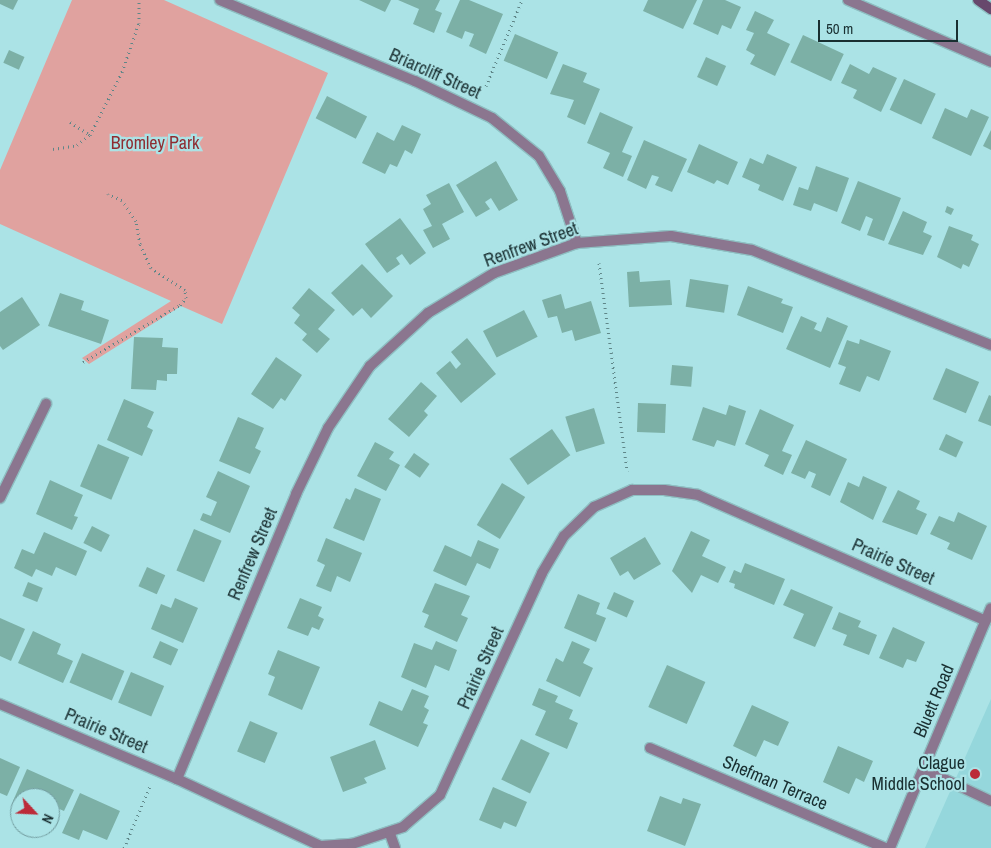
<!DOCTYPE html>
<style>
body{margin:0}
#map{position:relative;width:991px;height:848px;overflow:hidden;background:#abe3e6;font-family:"Archivo Narrow",sans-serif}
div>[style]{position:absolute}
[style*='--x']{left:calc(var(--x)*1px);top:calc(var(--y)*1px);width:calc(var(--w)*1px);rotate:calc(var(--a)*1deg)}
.built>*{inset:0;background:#95d7dc}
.green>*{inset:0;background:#e0a29f}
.building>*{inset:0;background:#7cb0a6;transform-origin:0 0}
.path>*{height:3px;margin-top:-1.5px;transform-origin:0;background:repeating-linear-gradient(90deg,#5f8688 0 1px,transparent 0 5px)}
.roads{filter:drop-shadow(1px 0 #8ebfc2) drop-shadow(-1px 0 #8ebfc2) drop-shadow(0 1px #8ebfc2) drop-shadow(0 -1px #8ebfc2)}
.street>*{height:10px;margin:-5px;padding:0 5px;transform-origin:5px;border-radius:5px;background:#8b768f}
.secondary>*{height:10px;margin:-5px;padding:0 5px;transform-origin:5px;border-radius:5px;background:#67486c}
.dots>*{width:14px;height:14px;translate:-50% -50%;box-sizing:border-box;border:2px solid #abe3e6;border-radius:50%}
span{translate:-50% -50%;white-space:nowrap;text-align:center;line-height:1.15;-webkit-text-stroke:4.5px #abe3e6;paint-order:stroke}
.street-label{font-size:18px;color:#192f31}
.park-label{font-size:18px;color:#8e2d32}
.poi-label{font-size:18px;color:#192f31}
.right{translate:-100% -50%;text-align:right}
.north{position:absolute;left:10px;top:788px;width:50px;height:50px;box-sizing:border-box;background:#abe3e6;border:1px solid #719b9e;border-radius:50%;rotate:115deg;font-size:14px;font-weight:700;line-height:20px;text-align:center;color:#192f31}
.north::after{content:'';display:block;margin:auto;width:18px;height:22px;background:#bc2b39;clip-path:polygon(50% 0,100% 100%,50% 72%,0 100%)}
.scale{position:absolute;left:818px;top:20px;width:140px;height:22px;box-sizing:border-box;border:2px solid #192f31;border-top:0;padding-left:6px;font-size:15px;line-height:18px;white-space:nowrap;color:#192f31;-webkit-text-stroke:4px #abe3e6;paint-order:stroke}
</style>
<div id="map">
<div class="built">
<div style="clip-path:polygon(991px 699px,991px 848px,925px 848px)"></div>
</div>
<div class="green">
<div style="clip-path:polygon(72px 0,164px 0,328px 73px,222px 324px,181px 306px,89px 364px,82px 358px,171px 301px,0 224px,0 170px)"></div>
</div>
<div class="building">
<div style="clip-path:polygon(0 0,18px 0,13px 10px,0 4px)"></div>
<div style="clip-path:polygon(359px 0,391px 0,385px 12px)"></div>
<div style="clip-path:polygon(398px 0,440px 0,435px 10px,442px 13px,434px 33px,413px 24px,419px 9px)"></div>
<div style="clip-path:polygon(460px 0,469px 0,503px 14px,486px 54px,469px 46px,474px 34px,465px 31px,462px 39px,446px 32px)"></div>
<div style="clip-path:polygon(648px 0,697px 0,683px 29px,643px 11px)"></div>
<div style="clip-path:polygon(703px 0,725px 0,741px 7px,731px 29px,722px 25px,718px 35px,693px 24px)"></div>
<div style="clip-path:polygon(755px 11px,774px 20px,767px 33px,790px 44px,775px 76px,750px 64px,755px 55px,746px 50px,754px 33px,746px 30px)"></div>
<div style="left:515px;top:34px;width:47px;height:29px;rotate:23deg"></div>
<div style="left:803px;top:35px;width:45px;height:30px;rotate:25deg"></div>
<div style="left:9px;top:50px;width:17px;height:14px;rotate:24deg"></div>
<div style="left:706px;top:57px;width:22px;height:22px;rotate:24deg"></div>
<div style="clip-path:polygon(563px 64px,587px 73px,583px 82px,600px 89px,585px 125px,567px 117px,574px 100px,550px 94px)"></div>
<div style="clip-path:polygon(850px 64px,869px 74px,873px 67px,897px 78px,881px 112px,853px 98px,857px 90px,841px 83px)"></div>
<div style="left:904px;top:79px;width:35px;height:34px;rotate:25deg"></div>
<div style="left:327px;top:96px;width:45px;height:25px;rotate:27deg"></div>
<div style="clip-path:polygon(945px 108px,967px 118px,971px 109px,989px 117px,971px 156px,932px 138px)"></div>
<div style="clip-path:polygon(600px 112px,633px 127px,622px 152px,632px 156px,623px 177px,603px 168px,610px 153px,587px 143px)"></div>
<div style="clip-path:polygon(402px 125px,421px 134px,412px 154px,405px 150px,397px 167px,390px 164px,385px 174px,362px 163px,377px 132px,394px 141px)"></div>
<div style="clip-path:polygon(991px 130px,991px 150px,983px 146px)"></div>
<div style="clip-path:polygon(644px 140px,687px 159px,672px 192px,655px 185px,659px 177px,652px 175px,646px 189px,627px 180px)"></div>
<div style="clip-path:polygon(699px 144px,738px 162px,728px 185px,717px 180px,714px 184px,687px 172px)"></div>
<div style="clip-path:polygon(767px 154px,797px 167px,783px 201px,758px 190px,760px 185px,742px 177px,750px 158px,763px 164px)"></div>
<div style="clip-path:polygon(496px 161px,518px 200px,499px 211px,491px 198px,485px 202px,490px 209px,476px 217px,456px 185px)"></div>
<div style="clip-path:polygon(816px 166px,849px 178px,837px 212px,814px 203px,811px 211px,793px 205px,799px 187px,808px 190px)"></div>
<div style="clip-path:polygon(858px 181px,901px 198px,884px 241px,867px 235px,873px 219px,866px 216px,860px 231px,841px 223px)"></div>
<div style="clip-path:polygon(449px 183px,464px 212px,442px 224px,450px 239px,433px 248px,423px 230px,432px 226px,423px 209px,431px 204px,426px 195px)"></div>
<div style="clip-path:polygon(947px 206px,954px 209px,951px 215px,945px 212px)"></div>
<div style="clip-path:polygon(903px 211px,927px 222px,923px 232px,932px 236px,923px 255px,888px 244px)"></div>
<div style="clip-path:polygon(400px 218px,426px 253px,410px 265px,402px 254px,396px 258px,400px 264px,387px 273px,365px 244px)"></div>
<div style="clip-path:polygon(949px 226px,973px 235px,971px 240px,979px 244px,969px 267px,963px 264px,961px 269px,937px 257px)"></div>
<div style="clip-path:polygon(362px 264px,393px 296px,371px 318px,362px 308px,353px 316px,331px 293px)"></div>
<div style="clip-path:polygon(639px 271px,640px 282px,670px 280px,672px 305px,629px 307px,627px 272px)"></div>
<div style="left:690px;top:279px;width:39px;height:28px;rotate:9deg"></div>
<div style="clip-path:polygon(748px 286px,783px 299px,781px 303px,793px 307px,783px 333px,737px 315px)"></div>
<div style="clip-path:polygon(309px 288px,335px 310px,318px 329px,330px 339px,317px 353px,302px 340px,307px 334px,294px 323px,300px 315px,292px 308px)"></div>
<div style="clip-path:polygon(60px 293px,84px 301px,81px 310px,109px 320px,101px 344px,48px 326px)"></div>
<div style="clip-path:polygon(561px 294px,565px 309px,591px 301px,601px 333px,575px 341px,572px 330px,562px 333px,557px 316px,548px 318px,542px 300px)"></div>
<div style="clip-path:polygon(22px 297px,40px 325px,3px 350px,0 346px,0 312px)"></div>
<div style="left:524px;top:310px;width:30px;height:46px;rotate:63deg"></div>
<div style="clip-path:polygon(801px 316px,817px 323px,814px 329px,821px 332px,827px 317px,848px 326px,830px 368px,786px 349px)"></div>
<div style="clip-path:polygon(134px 337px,163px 338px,162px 347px,178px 348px,177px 374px,167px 374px,167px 381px,157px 380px,156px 390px,131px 389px)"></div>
<div style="clip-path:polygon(467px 338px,496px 374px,461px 403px,436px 373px,450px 361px,456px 369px,461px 364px,451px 352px)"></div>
<div style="clip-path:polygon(860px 339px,891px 351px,879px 381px,867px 376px,860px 392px,839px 384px,846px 367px,838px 364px,847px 340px,859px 344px)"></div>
<div style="clip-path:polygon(276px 357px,302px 375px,285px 401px,281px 398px,273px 409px,251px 394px)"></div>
<div style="left:672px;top:365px;width:21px;height:20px;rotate:5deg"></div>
<div style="left:946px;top:368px;width:36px;height:34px;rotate:23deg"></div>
<div style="clip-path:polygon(421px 382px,437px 396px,424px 411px,428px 415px,409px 437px,388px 419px)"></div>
<div style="clip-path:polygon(989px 395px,991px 396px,991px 426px,978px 421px)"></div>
<div style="clip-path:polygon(124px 399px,154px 412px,147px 427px,153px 430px,142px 456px,107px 440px)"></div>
<div style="left:638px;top:403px;width:28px;height:29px;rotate:2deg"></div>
<div style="clip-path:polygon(729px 405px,746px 411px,735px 446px,717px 440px,714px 447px,692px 440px,703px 407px,726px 415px)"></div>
<div style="left:594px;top:408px;width:37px;height:30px;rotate:73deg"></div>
<div style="clip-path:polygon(760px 409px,794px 425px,782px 451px,792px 455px,783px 475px,764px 466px,769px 455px,745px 444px)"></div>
<div style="clip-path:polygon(238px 417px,264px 428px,255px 448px,261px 451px,250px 474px,219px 461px)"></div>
<div style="left:552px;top:429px;width:32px;height:52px;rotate:55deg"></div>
<div style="left:946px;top:434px;width:19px;height:17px;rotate:25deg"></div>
<div style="clip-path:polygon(806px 440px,847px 459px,830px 496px,811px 487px,816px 474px,809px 471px,805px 479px,791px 473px)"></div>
<div style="clip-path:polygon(375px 442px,394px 452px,389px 459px,400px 465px,386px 491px,357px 476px)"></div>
<div style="left:98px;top:444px;width:34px;height:46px;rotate:23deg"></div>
<div style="left:414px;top:453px;width:19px;height:17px;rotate:35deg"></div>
<div style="clip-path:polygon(218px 471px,250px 486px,230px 533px,200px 520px,203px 513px,211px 516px,217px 502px,206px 497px)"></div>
<div style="clip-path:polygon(863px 476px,887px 487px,873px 520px,840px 502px,848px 482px,859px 487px)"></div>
<div style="clip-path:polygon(50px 480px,83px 495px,74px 516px,78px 517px,72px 530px,36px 514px)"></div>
<div style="left:502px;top:483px;width:27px;height:49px;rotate:31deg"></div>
<div style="clip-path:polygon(355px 488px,381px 499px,364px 541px,333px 528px,346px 498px,350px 500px)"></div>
<div style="clip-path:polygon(898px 490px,920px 501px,916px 509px,927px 514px,917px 535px,882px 522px)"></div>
<div style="clip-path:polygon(958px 512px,987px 526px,972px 560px,947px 549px,950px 543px,930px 534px,939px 516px,954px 522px)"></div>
<div style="left:92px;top:526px;width:20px;height:19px;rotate:27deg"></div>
<div style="left:194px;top:529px;width:30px;height:45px;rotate:23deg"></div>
<div style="clip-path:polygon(691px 531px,710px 540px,702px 556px,726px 567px,718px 583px,701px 575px,692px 593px,672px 571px)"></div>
<div style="clip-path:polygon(44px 532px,87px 551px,76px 576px,56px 567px,52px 576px,36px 569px,32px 577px,14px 568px,22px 549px,34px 554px)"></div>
<div style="clip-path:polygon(645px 537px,661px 564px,634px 580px,628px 571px,620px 576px,610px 558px)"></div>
<div style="clip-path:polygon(326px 538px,362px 553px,350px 582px,337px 576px,331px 592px,316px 586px,325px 565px,317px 561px)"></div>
<div style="clip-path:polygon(478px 540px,499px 549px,490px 569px,477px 563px,466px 586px,433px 571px,445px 545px,471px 557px)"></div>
<div style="clip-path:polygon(745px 563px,785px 579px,774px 605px,734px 588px,735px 584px,729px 582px,734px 570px,741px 573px)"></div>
<div style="left:147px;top:567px;width:20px;height:21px;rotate:24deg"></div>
<div style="left:28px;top:582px;width:16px;height:15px;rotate:22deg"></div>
<div style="clip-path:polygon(435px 583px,470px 596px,461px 615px,468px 618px,457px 642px,424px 627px,429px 615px,422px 612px)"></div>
<div style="clip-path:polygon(791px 589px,833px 607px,815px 647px,793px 638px,804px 614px,783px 605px)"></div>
<div style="left:614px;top:592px;width:22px;height:18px;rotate:24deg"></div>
<div style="clip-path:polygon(578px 594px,600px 603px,596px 614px,606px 618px,596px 642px,564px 628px)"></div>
<div style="clip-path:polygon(175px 598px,198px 608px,183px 643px,151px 629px,161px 604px,171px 608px)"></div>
<div style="clip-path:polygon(300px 598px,322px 607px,318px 616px,324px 619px,319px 630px,312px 627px,308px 636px,287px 628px)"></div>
<div style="clip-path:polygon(839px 612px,861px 621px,858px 627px,877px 635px,869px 655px,843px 645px,847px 635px,832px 629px)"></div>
<div style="clip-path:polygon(0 618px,25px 629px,11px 661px,0 656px)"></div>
<div style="clip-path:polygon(893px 627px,925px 642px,916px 662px,907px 659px,903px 668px,879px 658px)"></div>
<div style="clip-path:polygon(33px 631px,61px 644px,57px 654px,73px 661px,63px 683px,18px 663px)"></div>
<div style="left:160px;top:641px;width:20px;height:18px;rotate:24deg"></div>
<div style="clip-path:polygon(436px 641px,457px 650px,449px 671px,435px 665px,426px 688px,401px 677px,414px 643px,432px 650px)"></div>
<div style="clip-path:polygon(572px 641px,590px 649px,583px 663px,593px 668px,580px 697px,546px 681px,556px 658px,563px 662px)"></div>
<div style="clip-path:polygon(278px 650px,320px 667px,302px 710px,268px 695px,275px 677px,268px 674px)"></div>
<div style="left:82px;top:653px;width:46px;height:32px;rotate:23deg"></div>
<div style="left:667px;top:665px;width:42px;height:46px;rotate:24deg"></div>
<div style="left:131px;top:672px;width:36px;height:33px;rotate:23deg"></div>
<div style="clip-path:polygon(539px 688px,558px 696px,555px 702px,573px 710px,569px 719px,578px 723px,567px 749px,535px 735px,546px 711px,532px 705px)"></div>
<div style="clip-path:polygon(412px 689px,429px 696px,424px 707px,429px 710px,423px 723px,428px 725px,418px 747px,369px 725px,379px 701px,402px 711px)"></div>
<div style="clip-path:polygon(752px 705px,789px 722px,778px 746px,764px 740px,756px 757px,733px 746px)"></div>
<div style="left:250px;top:721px;width:30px;height:33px;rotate:23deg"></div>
<div style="left:521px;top:739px;width:32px;height:45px;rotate:26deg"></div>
<div style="clip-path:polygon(375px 740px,386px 769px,364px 778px,367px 783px,343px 792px,330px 757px)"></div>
<div style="clip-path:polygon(838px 746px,873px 761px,864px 782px,856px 778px,849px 794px,823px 782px)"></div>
<div style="clip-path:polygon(0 758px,20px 767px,7px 796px,0 793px)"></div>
<div style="clip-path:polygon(27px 769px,74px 790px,64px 811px,50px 805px,50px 798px,20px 798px,20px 805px,13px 801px)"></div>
<div style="clip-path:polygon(493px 787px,527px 802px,516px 827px,504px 822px,501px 829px,479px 820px)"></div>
<div style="clip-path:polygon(80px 793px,120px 811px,107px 840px,83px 830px,79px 840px,62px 833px)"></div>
<div style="clip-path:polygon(660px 796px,681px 804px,683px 798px,701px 804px,685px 846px,647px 831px)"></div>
</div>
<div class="path">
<div style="--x:486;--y:86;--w:93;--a:-67.3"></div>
<div style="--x:70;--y:122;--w:24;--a:33"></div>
<div style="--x:53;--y:149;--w:24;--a:-9"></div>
<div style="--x:77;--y:145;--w:16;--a:-38"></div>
<div style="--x:90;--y:135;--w:71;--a:-63.1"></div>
<div style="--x:122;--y:72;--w:52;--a:-70.9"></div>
<div style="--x:139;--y:23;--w:23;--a:-90"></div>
<div style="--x:599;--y:263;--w:210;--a:82.3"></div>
<div style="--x:83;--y:362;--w:113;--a:-30.4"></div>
<div style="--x:180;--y:305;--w:9;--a:-49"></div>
<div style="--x:186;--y:298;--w:8;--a:-97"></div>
<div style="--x:185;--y:290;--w:40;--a:-147.1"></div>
<div style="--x:151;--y:268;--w:26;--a:-115"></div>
<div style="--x:140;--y:244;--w:23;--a:-100"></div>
<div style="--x:136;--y:221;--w:25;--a:-124"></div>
<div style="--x:122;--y:200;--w:15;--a:-157"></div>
<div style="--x:108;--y:194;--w:3;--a:-90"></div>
<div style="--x:124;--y:848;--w:67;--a:-67.2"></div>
</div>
<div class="roads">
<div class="street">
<div style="--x:220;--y:0;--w:211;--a:22.6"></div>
<div style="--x:415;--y:81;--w:85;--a:25.7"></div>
<div style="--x:492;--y:118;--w:60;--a:39"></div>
<div style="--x:539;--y:156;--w:41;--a:59"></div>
<div style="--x:560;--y:191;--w:55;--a:71.9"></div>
<div style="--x:848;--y:0;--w:156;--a:23.4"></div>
<div style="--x:0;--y:498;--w:105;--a:-63.9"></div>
<div style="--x:0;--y:704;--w:192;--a:23"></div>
<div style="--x:177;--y:779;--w:159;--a:25"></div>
<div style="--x:321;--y:846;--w:31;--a:-4"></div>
<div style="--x:352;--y:844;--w:54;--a:-18.4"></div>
<div style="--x:403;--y:827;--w:49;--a:-40.9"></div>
<div style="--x:440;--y:795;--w:244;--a:-65.3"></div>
<div style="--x:542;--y:573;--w:43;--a:-59.3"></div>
<div style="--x:564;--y:536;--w:42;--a:-44"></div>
<div style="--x:594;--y:507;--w:42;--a:-24.1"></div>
<div style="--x:632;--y:490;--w:32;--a:0"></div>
<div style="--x:664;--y:490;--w:34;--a:8"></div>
<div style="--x:698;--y:495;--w:314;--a:23.6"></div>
<div style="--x:650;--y:748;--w:256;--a:23"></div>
<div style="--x:923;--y:769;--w:75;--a:25.2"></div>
<div style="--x:177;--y:779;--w:309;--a:-67.3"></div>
<div style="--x:296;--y:494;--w:73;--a:-64.1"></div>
<div style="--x:328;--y:428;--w:75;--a:-55.9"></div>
<div style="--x:370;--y:366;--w:79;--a:-42.4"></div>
<div style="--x:428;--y:313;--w:77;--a:-31.2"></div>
<div style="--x:494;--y:273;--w:88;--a:-19.9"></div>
<div style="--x:577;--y:243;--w:94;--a:-4.3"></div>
<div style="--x:671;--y:236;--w:82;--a:9.8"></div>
<div style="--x:752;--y:250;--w:257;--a:21.7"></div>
<div style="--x:390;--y:834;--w:15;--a:70"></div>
<div style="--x:890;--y:848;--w:260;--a:-67.2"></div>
</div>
<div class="secondary">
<div style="--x:978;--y:0;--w:16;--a:35"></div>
</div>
</div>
<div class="dots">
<div style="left:975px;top:774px;background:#bc2b39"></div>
</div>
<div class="street-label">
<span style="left:435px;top:74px;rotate:24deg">Briarcliff Street</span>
<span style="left:531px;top:245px;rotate:-20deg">Renfrew Street</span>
<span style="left:253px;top:554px;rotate:-67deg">Renfrew Street</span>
<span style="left:893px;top:562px;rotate:24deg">Prairie Street</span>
<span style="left:481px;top:668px;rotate:-66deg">Prairie Street</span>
<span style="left:934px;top:701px;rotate:-67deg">Bluett Road</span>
<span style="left:106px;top:731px;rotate:23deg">Prairie Street</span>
<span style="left:775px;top:783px;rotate:23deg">Shefman Terrace</span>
</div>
<div class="park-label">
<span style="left:155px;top:143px">Bromley Park</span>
</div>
<div class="poi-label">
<span class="right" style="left:965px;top:774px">Clague<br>Middle School</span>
</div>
<div class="north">N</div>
<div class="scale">50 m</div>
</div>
